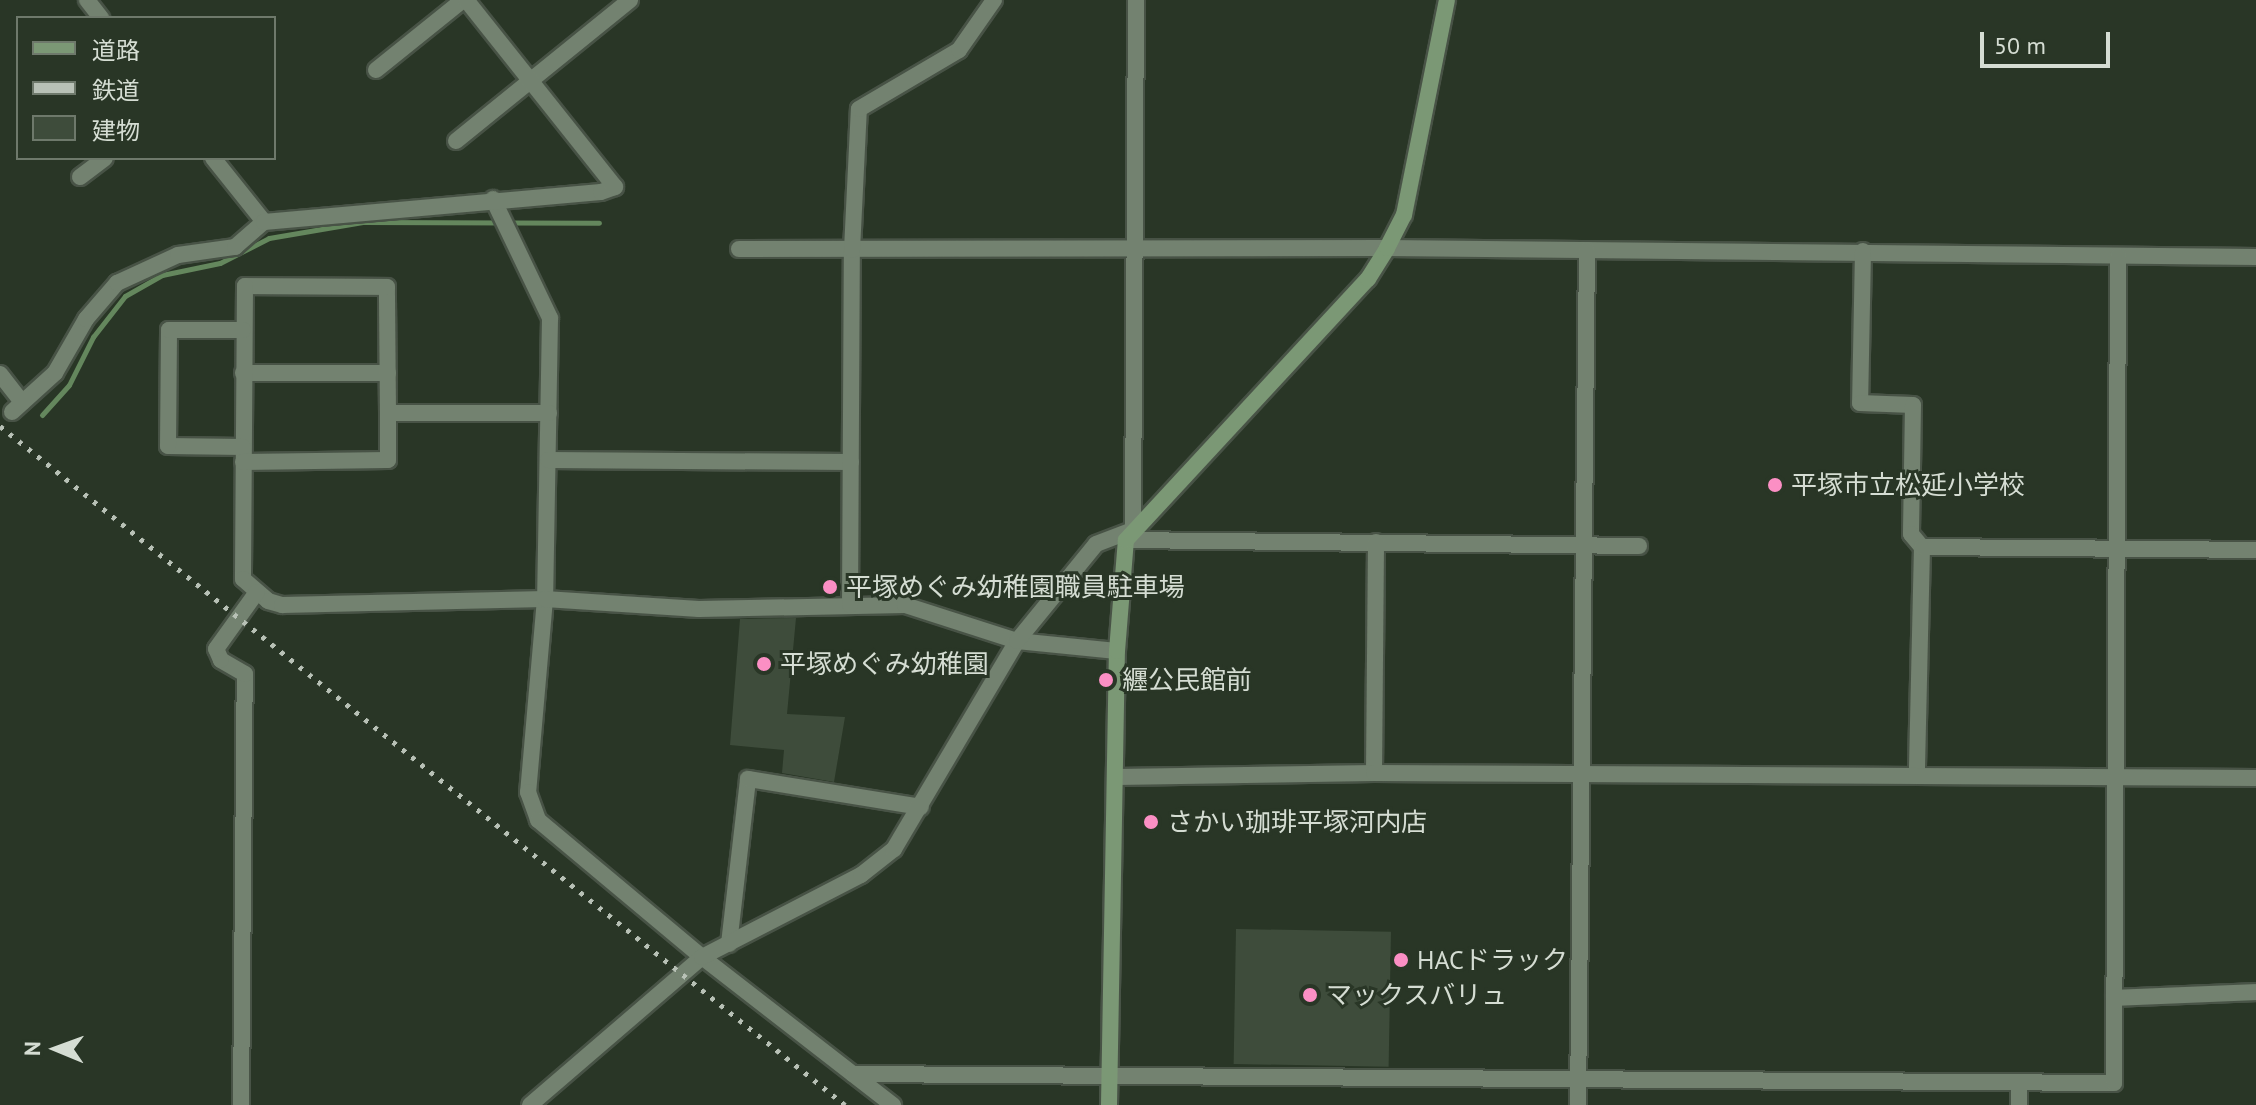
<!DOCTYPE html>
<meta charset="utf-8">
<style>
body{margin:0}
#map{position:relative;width:2256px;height:1105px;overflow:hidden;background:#293626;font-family:"PT Sans","Noto Sans JP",sans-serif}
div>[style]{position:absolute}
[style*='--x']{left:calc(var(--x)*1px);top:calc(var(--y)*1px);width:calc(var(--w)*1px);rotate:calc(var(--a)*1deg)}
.stream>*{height:5px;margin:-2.5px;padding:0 2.5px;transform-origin:2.5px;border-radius:2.5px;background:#64875d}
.building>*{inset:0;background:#3e4c3b;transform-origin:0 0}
.roads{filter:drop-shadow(2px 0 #485346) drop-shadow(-2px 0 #485346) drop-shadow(0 2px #485346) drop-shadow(0 -2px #485346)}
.street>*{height:16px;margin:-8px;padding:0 8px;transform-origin:8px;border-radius:8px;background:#738270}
.secondary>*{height:16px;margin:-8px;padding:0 8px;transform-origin:8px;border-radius:8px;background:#7b9875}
.rail>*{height:5px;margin-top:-2.5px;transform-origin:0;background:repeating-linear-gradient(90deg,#b8c1b6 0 4px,transparent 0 12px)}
.dots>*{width:22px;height:22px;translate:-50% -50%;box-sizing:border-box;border:4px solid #293626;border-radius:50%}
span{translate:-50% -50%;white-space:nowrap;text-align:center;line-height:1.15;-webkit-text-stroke:6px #293626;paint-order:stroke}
.poi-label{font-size:26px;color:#d5ddd3}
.left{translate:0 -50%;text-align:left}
.legend{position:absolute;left:16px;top:16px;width:260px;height:144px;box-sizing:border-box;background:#293626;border:2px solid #6e796b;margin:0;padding:10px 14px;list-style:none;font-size:24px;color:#d5ddd3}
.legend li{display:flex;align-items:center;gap:16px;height:40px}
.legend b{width:40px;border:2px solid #6e796b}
.north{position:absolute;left:16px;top:1009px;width:80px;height:80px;-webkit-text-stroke:6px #293626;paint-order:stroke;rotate:271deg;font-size:22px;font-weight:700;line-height:32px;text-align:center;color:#d5ddd3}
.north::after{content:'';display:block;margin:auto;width:28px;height:36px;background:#d5ddd3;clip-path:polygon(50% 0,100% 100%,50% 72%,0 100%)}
.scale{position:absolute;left:1980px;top:32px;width:130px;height:36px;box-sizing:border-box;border:4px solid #d5ddd3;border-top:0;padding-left:10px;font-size:24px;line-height:28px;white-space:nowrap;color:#d5ddd3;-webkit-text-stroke:6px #293626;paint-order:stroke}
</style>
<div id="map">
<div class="stream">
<div style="--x:42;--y:415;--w:40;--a:-48"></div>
<div style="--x:69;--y:385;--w:54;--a:-63.4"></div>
<div style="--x:93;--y:337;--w:52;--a:-52"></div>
<div style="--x:125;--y:296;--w:43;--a:-29.6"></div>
<div style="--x:162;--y:275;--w:59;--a:-11.7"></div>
<div style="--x:220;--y:263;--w:55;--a:-27"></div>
<div style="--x:269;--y:238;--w:95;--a:-9.7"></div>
<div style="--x:363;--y:222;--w:236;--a:0.2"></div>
</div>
<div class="building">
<div style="clip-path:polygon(796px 618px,787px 714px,845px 717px,834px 782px,782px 773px,784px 750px,730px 745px,740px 619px)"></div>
<div style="left:1236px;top:929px;width:155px;height:135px;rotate:1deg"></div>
</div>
<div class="roads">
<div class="street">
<div style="--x:87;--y:0;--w:23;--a:52"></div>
<div style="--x:376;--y:70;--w:112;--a:-38.8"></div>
<div style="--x:456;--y:141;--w:224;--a:-39"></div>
<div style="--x:213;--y:158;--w:82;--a:51.4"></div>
<div style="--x:80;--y:177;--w:31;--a:-37"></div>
<div style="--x:493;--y:199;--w:132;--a:64.4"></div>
<div style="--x:550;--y:318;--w:281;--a:91"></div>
<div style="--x:545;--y:599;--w:194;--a:95"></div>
<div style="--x:528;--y:792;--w:30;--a:70"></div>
<div style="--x:538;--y:820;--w:214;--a:39.9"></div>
<div style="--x:702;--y:957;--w:242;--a:37.8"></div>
<div style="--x:739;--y:249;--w:648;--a:-0.09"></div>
<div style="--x:1387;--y:248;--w:869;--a:0.59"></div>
<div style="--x:1863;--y:251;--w:152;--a:91.1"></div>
<div style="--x:1860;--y:403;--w:53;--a:2.2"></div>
<div style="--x:1913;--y:405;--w:129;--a:90.9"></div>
<div style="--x:1911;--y:534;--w:17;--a:50"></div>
<div style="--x:1922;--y:547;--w:228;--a:91.3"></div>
<div style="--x:243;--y:373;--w:145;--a:0"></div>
<div style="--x:0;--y:374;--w:36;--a:52"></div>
<div style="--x:12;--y:412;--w:58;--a:-42.2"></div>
<div style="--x:55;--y:373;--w:62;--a:-60.1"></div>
<div style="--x:86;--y:319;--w:48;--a:-49.3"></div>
<div style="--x:117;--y:283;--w:67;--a:-24.7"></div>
<div style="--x:178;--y:255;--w:58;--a:-8"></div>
<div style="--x:235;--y:247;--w:38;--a:-41"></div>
<div style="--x:264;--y:222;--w:338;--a:-5.1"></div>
<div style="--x:601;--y:192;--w:15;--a:-20"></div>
<div style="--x:615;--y:187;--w:239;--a:-128.5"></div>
<div style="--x:549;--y:413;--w:161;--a:180"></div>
<div style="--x:388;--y:413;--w:126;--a:-90.5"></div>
<div style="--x:387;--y:287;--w:142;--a:-179.6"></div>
<div style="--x:245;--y:286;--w:293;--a:90.4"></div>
<div style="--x:243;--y:579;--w:33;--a:41"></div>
<div style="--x:268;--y:601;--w:15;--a:16"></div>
<div style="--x:282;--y:605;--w:263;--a:-1.3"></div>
<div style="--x:545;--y:599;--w:154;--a:3.7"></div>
<div style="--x:699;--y:609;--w:206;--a:-1.1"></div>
<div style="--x:905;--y:605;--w:118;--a:17.8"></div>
<div style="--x:1017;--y:641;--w:100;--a:5.7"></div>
<div style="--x:243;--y:447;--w:75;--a:-179.2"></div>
<div style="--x:168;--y:446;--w:116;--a:-89.5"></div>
<div style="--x:169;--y:330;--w:74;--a:0"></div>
<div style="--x:548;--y:460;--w:303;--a:0.4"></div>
<div style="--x:243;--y:462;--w:145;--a:-0.8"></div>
<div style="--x:388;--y:460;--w:47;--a:-90"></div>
<div style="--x:1126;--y:540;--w:513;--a:0.67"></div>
<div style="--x:1922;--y:547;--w:334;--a:0.5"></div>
<div style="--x:850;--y:605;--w:355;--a:-89.7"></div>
<div style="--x:852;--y:250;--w:141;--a:-87.2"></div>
<div style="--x:859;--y:109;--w:116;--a:-30.5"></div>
<div style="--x:959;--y:50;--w:61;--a:-55"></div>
<div style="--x:1374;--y:773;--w:231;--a:-89.5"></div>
<div style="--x:1117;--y:777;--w:257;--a:-0.9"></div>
<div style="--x:1374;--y:773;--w:882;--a:0.32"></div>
<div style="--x:729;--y:944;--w:166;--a:-83.4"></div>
<div style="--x:748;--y:779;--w:175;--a:9.2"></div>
<div style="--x:2114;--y:998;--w:142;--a:-2.4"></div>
<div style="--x:853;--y:1074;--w:1261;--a:0.41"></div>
<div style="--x:2114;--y:1083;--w:827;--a:-89.72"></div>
<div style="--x:241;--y:1105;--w:431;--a:-89.5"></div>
<div style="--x:245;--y:674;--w:28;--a:-150"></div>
<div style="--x:221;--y:660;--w:12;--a:-114"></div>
<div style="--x:216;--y:649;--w:70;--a:-54.3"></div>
<div style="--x:530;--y:1105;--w:227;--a:-40.7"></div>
<div style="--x:702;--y:957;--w:179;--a:-27.3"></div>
<div style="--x:861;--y:875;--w:42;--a:-38.2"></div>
<div style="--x:894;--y:849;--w:242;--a:-59.4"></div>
<div style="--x:1017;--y:641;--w:125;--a:-50.8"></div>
<div style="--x:1096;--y:544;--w:40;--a:-21"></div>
<div style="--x:1133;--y:530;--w:530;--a:-89.68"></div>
<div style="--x:1578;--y:1105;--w:855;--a:-89.4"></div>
<div style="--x:2019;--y:1105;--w:23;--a:-90"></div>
</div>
<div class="secondary">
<div style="--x:1109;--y:1105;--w:454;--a:-89"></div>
<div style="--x:1117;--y:651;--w:111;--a:-85.4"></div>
<div style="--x:1126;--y:540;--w:356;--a:-47.2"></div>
<div style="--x:1368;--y:279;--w:36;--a:-58"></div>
<div style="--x:1387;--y:248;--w:37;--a:-63"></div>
<div style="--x:1404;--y:215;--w:219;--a:-78.7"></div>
</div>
</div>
<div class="rail">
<div style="--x:0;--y:426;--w:1084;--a:38.78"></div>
</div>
<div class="dots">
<div style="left:1775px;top:485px;background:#fb8fc4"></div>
<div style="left:830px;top:587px;background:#fb8fc4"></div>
<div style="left:764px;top:664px;background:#fb8fc4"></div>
<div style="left:1106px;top:680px;background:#fb8fc4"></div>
<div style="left:1151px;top:822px;background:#fb8fc4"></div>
<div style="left:1401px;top:960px;background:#fb8fc4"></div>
<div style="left:1310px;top:995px;background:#fb8fc4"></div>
</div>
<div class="poi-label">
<span class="left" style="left:1791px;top:485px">平塚市立松延小学校</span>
<span class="left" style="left:846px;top:587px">平塚めぐみ幼稚園職員駐車場</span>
<span class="left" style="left:780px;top:664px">平塚めぐみ幼稚園</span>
<span class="left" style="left:1122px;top:680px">纒公民館前</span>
<span class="left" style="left:1167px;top:822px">さかい珈琲平塚河内店</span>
<span class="left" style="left:1417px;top:960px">HACドラック</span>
<span class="left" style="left:1326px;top:995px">マックスバリュ</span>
</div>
<ul class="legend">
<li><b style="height:10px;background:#7b9875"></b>道路</li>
<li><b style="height:10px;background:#b8c1b6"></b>鉄道</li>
<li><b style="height:22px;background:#3e4c3b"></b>建物</li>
</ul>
<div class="north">N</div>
<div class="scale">50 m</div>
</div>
